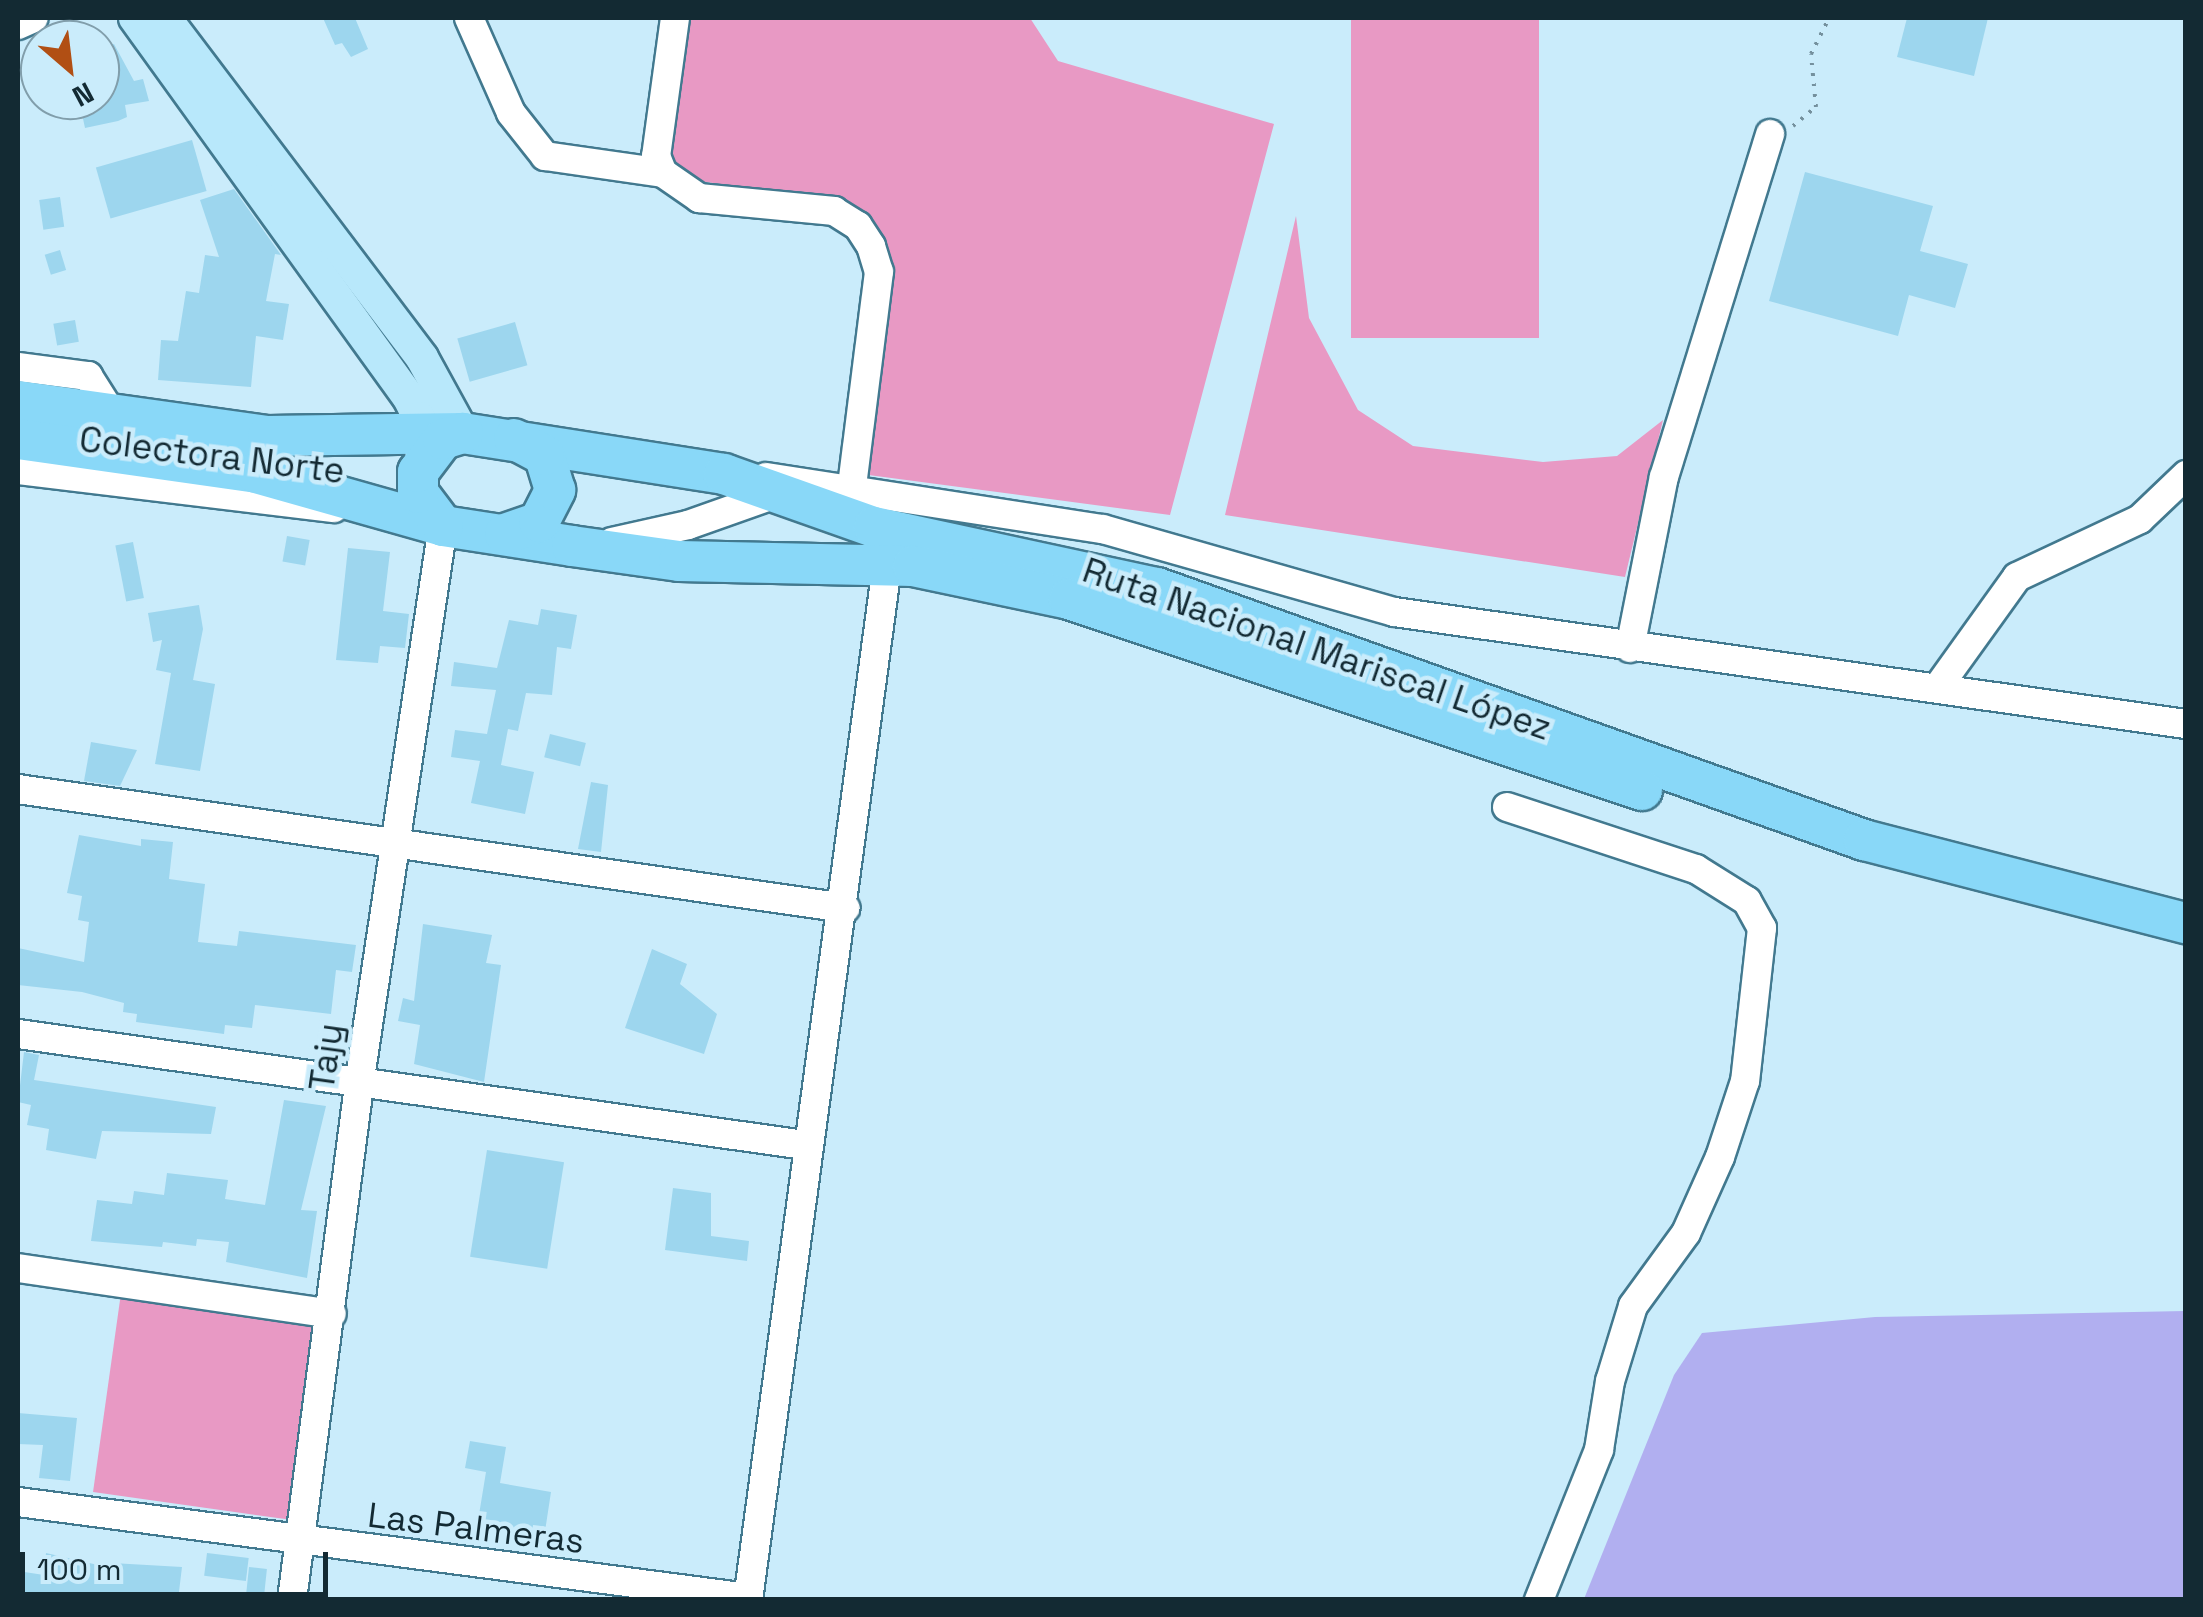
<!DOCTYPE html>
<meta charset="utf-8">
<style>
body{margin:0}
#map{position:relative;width:2203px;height:1617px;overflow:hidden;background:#caecfb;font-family:"Space Grotesk",sans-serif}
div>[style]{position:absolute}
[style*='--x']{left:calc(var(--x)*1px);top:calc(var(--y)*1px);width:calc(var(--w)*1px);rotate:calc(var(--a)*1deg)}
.green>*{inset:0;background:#e899c4;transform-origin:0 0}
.water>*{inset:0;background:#b1aff0}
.building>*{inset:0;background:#9dd6ee;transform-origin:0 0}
.path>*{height:4px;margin-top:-2px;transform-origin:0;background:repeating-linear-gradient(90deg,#74909d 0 2.5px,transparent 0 10.5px)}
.roads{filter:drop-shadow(2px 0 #42798f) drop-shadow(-2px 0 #42798f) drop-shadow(0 2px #42798f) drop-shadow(0 -2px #42798f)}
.minor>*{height:28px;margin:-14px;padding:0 14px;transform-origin:14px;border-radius:14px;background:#fff}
.major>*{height:32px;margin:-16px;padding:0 16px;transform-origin:16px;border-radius:16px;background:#b8e8fb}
.highway>*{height:40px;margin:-20px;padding:0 20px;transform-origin:20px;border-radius:20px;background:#89d8f8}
span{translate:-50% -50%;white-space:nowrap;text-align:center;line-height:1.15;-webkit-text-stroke:9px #caecfb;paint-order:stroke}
.street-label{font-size:35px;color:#132a33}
.frame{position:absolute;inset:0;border:20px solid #132a33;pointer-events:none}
.north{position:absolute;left:20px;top:20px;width:100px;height:100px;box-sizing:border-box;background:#caecfb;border:2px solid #819eab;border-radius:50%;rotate:152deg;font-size:28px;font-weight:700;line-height:40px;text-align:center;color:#132a33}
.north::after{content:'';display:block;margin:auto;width:35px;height:45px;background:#b14f14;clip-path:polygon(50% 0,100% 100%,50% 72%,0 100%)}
.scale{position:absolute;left:20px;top:1552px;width:308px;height:45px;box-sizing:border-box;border:5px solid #132a33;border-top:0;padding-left:12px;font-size:30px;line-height:35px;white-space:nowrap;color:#132a33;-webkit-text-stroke:8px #caecfb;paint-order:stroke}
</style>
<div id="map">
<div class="green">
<div style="clip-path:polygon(681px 18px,1030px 18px,1058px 61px,1274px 124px,1170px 515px,861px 474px,889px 258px,878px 230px,844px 201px,684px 179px,668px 165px)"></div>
<div style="left:1351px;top:18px;width:188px;height:320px"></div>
<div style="clip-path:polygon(1296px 216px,1309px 318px,1358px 410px,1413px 446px,1543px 462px,1617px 456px,1663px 420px,1625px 577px,1225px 515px)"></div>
<div style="left:121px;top:1293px;width:207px;height:201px;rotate:8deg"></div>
</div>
<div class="water">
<div style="clip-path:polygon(2185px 1311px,2185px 1599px,1584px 1599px,1674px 1375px,1702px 1333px,1875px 1317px)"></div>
</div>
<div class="building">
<div style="clip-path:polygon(323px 18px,355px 18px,368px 49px,351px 57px,342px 43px,335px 45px)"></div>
<div style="clip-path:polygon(1907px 18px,1988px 18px,1974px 76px,1897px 57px)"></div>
<div style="clip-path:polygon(114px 44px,134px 81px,143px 79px,149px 101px,125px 105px,127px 117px,118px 121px,85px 128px,79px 100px,100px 100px,100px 48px)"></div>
<div style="left:192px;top:140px;width:53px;height:100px;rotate:74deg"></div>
<div style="clip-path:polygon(1805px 172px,1933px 206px,1920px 251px,1968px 264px,1955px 308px,1909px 295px,1898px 336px,1769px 301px)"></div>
<div style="clip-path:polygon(234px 189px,281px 255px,275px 254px,266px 301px,289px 304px,283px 340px,256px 336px,251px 387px,158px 380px,161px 340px,178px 341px,186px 291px,199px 293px,205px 255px,219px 257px,200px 200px)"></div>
<div style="left:60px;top:197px;width:30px;height:21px;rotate:82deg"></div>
<div style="left:60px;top:250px;width:21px;height:16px;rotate:73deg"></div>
<div style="left:75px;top:320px;width:22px;height:22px;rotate:80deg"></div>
<div style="left:515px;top:322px;width:45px;height:60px;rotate:74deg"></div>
<div style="left:287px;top:536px;width:23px;height:26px;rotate:10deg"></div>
<div style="left:133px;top:542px;width:57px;height:18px;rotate:79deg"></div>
<div style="clip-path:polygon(348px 548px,390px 552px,383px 611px,409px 614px,405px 648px,380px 646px,378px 663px,336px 660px)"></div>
<div style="clip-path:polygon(199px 605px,203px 629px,193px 680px,215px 684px,200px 771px,155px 764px,171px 673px,156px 670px,162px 640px,153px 642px,148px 613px)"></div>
<div style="clip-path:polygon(541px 609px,577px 615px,571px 649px,557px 647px,552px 695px,526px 693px,518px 731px,508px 729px,501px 765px,534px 772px,525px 814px,471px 803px,480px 761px,451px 757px,455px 730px,487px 734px,496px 690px,451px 686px,454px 662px,497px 668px,509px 620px,538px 625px)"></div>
<div style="left:550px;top:734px;width:37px;height:24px;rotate:14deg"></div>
<div style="clip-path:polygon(91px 742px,137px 750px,120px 786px,84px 781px)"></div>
<div style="clip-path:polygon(591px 782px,608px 785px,601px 852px,578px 849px)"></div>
<div style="clip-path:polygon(79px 835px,141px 846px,141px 839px,173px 842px,169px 879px,205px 884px,198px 942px,237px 946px,239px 931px,356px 945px,352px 972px,336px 970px,331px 1014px,255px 1005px,252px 1028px,225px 1025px,224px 1034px,136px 1022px,137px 1014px,123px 1012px,124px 1003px,82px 992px,18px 985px,18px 948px,84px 962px,89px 922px,78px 920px,82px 896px,67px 893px)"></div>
<div style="clip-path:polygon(423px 924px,492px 935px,486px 963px,501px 965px,484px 1082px,414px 1064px,420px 1025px,398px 1021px,403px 998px,414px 1001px)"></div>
<div style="clip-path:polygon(652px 949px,687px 964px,680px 984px,717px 1014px,704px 1054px,625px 1028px)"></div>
<div style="clip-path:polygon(24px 1052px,39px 1055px,34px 1080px,216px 1107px,211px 1134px,102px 1131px,96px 1159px,46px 1150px,49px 1129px,27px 1125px,31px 1105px,18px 1102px)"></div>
<div style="clip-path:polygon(284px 1100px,326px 1106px,301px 1210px,317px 1211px,307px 1278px,226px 1262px,229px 1242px,197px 1239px,196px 1246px,163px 1242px,162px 1247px,91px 1241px,97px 1200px,132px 1204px,134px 1191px,164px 1195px,167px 1173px,228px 1180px,225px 1199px,265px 1205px)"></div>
<div style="left:487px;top:1150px;width:78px;height:108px;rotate:9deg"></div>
<div style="clip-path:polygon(673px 1188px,711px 1193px,711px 1236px,749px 1241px,747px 1261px,665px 1250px)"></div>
<div style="clip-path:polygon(18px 1413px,77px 1418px,70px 1481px,39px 1478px,43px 1445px,18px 1444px)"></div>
<div style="clip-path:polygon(470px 1441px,506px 1447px,500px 1483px,551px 1492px,544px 1538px,476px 1533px,486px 1472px,465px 1468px)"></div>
<div style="clip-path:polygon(46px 1553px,111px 1568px,112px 1563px,182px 1567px,178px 1600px,18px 1600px,18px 1571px,44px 1575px)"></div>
<div style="left:207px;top:1553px;width:42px;height:23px;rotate:7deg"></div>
<div style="left:249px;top:1567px;width:18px;height:30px;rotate:6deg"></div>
</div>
<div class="path">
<div style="--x:1793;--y:126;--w:30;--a:-40"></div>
<div style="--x:1816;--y:107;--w:53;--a:-95.4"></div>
<div style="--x:1811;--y:54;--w:40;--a:-63.4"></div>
</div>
<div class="roads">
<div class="minor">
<div style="--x:469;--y:18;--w:104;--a:66.1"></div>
<div style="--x:511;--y:113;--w:55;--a:51.7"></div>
<div style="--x:545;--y:156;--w:119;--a:8.2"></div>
<div style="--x:675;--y:18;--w:139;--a:97.8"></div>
<div style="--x:656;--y:156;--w:18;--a:68"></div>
<div style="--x:663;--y:173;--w:44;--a:34.8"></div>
<div style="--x:699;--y:198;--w:136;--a:5.5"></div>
<div style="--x:834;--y:211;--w:28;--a:32"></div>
<div style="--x:858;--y:226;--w:24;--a:57"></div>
<div style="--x:871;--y:246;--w:27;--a:73"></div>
<div style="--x:879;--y:272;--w:217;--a:97.2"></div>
<div style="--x:18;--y:25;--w:17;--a:-24"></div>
<div style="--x:18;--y:367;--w:71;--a:7.3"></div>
<div style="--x:88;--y:376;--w:45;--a:57.7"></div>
<div style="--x:18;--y:470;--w:318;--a:6.9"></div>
<div style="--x:766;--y:477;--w:341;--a:8.8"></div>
<div style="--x:1103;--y:529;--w:303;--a:15.9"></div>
<div style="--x:1394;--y:612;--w:800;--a:8.05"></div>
<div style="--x:612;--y:542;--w:78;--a:-12.6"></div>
<div style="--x:688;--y:525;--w:99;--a:-19.5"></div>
<div style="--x:1630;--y:648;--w:174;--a:-78.8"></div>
<div style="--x:1664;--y:477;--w:359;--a:-72.8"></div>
<div style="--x:1938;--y:687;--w:135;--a:-54.3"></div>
<div style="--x:2017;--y:577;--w:136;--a:-25.2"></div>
<div style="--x:2140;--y:519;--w:64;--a:-43.7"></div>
<div style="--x:18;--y:789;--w:836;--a:8.19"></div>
<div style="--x:1507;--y:807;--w:199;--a:18.2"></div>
<div style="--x:1696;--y:869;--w:60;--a:32.1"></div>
<div style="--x:1747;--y:901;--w:31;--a:61"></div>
<div style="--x:1762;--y:928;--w:154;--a:96.3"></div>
<div style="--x:1745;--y:1081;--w:80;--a:108.2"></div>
<div style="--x:1720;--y:1157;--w:83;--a:114.1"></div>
<div style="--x:1686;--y:1233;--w:90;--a:126"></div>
<div style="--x:1633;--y:1306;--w:78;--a:107"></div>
<div style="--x:1610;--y:1381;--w:70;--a:99.1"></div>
<div style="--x:1599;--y:1450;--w:162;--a:111.8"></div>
<div style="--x:18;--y:1034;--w:795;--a:8.03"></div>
<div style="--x:18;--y:1268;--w:317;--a:8.3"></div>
<div style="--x:18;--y:1502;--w:736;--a:7.49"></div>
<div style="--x:292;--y:1600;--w:526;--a:-82.58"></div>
<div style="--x:360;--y:1078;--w:558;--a:-81.45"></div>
<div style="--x:748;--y:1600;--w:1043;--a:-82.34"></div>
</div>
<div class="major">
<div style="--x:135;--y:18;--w:466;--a:54.2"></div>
<div style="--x:408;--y:396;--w:25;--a:63"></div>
<div style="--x:419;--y:418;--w:39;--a:86"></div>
<div style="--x:165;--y:18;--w:426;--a:52.9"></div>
<div style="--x:422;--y:358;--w:85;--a:61.3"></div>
</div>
<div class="highway">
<div style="--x:18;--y:401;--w:252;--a:8"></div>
<div style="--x:268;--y:436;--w:195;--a:-0.9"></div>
<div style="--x:463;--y:433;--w:264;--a:8.9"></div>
<div style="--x:724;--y:474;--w:159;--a:19.5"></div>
<div style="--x:874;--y:527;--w:289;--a:12.2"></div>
<div style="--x:1157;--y:588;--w:751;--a:19.62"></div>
<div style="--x:1864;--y:840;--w:333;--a:14.5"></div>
<div style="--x:18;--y:439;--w:240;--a:8.1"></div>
<div style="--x:256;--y:473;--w:194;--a:15.8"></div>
<div style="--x:443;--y:526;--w:131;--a:8.8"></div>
<div style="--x:572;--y:546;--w:108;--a:8"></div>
<div style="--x:679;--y:561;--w:234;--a:1.2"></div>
<div style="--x:913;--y:566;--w:159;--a:11.9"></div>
<div style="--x:1069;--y:599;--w:604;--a:18.43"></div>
<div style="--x:443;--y:526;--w:41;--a:-127.1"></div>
<div style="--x:418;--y:493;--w:21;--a:-90"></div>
<div style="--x:418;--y:472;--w:41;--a:-52.9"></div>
<div style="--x:443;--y:439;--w:21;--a:-17"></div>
<div style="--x:505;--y:534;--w:36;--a:-19"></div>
<div style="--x:539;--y:522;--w:36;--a:-63"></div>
<div style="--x:555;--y:490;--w:37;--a:-107"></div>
<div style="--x:544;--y:455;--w:34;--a:-152"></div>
</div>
</div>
<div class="street-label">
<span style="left:212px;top:455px;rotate:7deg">Colectora Norte</span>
<span style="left:1317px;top:649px;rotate:19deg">Ruta Nacional Mariscal López</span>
<span style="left:326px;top:1057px;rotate:-82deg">Tajy</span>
<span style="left:476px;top:1528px;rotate:7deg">Las Palmeras</span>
</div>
<div class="frame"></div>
<div class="north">N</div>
<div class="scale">100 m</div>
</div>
